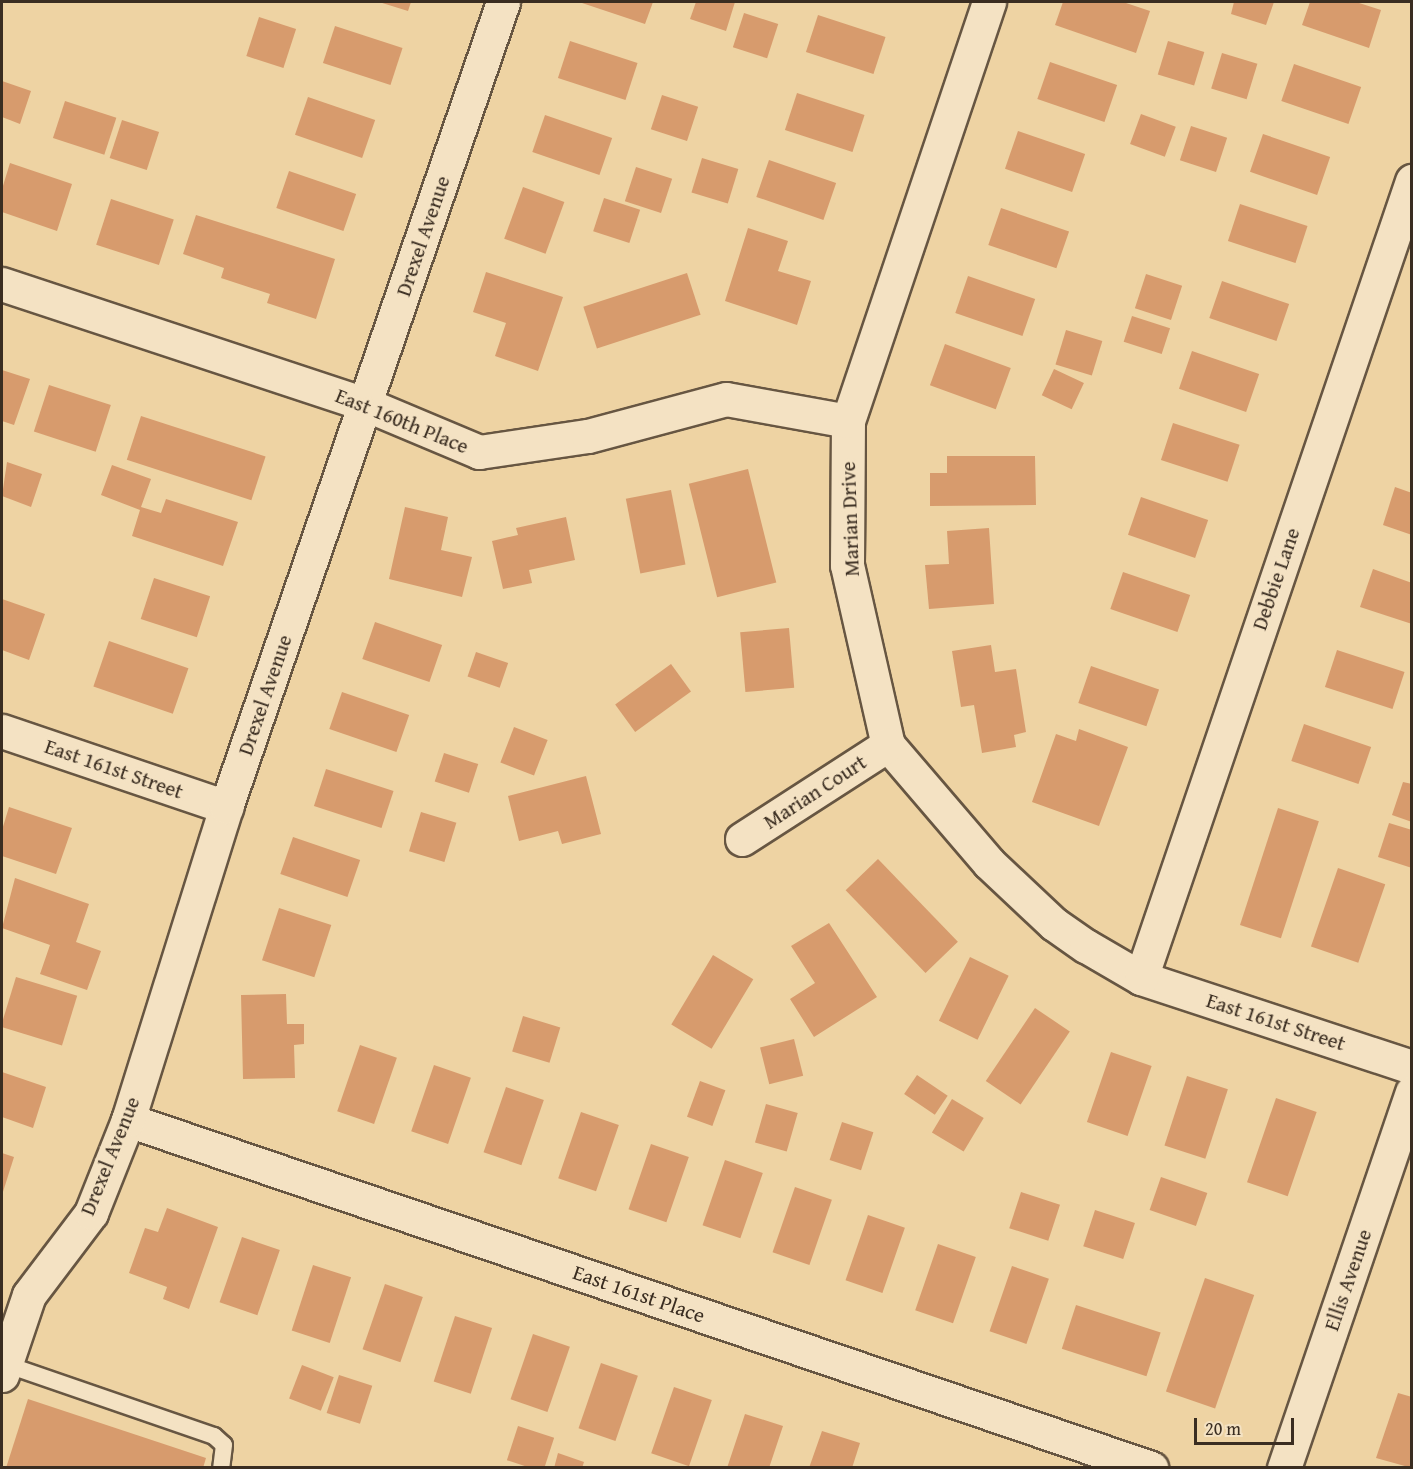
<!DOCTYPE html>
<style>
body{margin:0}
#map{position:relative;width:1413px;height:1469px;overflow:hidden;background:#eed3a3;font-family:"Gentium Book Plus",serif}
div>[style]{position:absolute}
[style*='--x']{left:calc(var(--x)*1px);top:calc(var(--y)*1px);width:calc(var(--w)*1px);rotate:calc(var(--a)*1deg)}
.building>*{inset:0;background:#d79b6d;transform-origin:0 0}
.roads{filter:drop-shadow(2px 0 #675642) drop-shadow(-2px 0 #675642) drop-shadow(0 2px #675642) drop-shadow(0 -2px #675642)}
.lane>*{height:16px;margin:-8px;padding:0 8px;transform-origin:8px;border-radius:8px;background:#f4e2c3}
.street>*{height:33px;margin:-16.5px;padding:0 16.5px;transform-origin:16.5px;border-radius:16.5px;background:#f4e2c3}
span{translate:-50% -50%;white-space:nowrap;text-align:center;line-height:1.15;-webkit-text-stroke:6px #f4e2c3;paint-order:stroke}
.street-label{font-size:21px;color:#3a2d21}
.frame{position:absolute;inset:0;border:3px solid #3a2d21;pointer-events:none}
.scale{position:absolute;left:1194px;top:1418px;width:100px;height:27px;box-sizing:border-box;border:3px solid #3a2d21;border-top:0;padding-left:8px;font-size:18px;line-height:21px;white-space:nowrap;color:#3a2d21;-webkit-text-stroke:4px #f4e2c3;paint-order:stroke}
</style>
<div id="map">
<div class="building">
<div style="clip-path:polygon(379px 2px,411px 2px,408px 11px)"></div>
<div style="clip-path:polygon(579px 2px,653px 2px,645px 24px)"></div>
<div style="clip-path:polygon(696px 2px,735px 2px,726px 31px,690px 19px)"></div>
<div style="clip-path:polygon(1063px 2px,1123px 2px,1150px 11px,1136px 53px,1055px 25px)"></div>
<div style="clip-path:polygon(1234px 2px,1274px 2px,1266px 25px,1231px 14px)"></div>
<div style="clip-path:polygon(1310px 2px,1356px 2px,1381px 10px,1369px 48px,1302px 25px)"></div>
<div style="left:744px;top:13px;width:36px;height:36px;rotate:18deg"></div>
<div style="left:818px;top:15px;width:71px;height:39px;rotate:18deg"></div>
<div style="left:259px;top:17px;width:39px;height:41px;rotate:18deg"></div>
<div style="left:335px;top:26px;width:71px;height:39px;rotate:18deg"></div>
<div style="left:570px;top:41px;width:71px;height:39px;rotate:18deg"></div>
<div style="left:1168px;top:41px;width:38px;height:35px;rotate:17deg"></div>
<div style="left:1222px;top:53px;width:37px;height:37px;rotate:17deg"></div>
<div style="left:1050px;top:62px;width:71px;height:39px;rotate:19deg"></div>
<div style="left:1294px;top:64px;width:71px;height:39px;rotate:19deg"></div>
<div style="clip-path:polygon(2px 81px,31px 91px,20px 124px,2px 117px)"></div>
<div style="left:797px;top:93px;width:71px;height:39px;rotate:18deg"></div>
<div style="left:662px;top:95px;width:38px;height:36px;rotate:18deg"></div>
<div style="left:308px;top:97px;width:71px;height:40px;rotate:19deg"></div>
<div style="left:65px;top:101px;width:54px;height:39px;rotate:18deg"></div>
<div style="left:1141px;top:114px;width:37px;height:32px;rotate:20deg"></div>
<div style="left:545px;top:115px;width:71px;height:39px;rotate:19deg"></div>
<div style="left:122px;top:120px;width:39px;height:40px;rotate:18deg"></div>
<div style="left:1191px;top:126px;width:38px;height:36px;rotate:18deg"></div>
<div style="left:1018px;top:131px;width:71px;height:40px;rotate:19deg"></div>
<div style="left:1263px;top:134px;width:71px;height:40px;rotate:19deg"></div>
<div style="left:702px;top:158px;width:38px;height:36px;rotate:17deg"></div>
<div style="left:769px;top:160px;width:71px;height:39px;rotate:19deg"></div>
<div style="clip-path:polygon(10px 163px,72px 184px,57px 231px,2px 212px,2px 189px)"></div>
<div style="left:636px;top:167px;width:38px;height:36px;rotate:18deg"></div>
<div style="left:289px;top:171px;width:71px;height:39px;rotate:19deg"></div>
<div style="left:523px;top:187px;width:44px;height:55px;rotate:20deg"></div>
<div style="left:604px;top:198px;width:38px;height:35px;rotate:18deg"></div>
<div style="left:111px;top:199px;width:66px;height:48px;rotate:18deg"></div>
<div style="left:1240px;top:204px;width:71px;height:39px;rotate:18deg"></div>
<div style="left:1001px;top:208px;width:72px;height:39px;rotate:19deg"></div>
<div style="clip-path:polygon(196px 215px,335px 259px,316px 319px,267px 303px,270px 294px,221px 278px,224px 268px,183px 254px)"></div>
<div style="clip-path:polygon(748px 228px,788px 241px,778px 271px,811px 281px,797px 325px,725px 301px)"></div>
<div style="clip-path:polygon(486px 272px,563px 297px,538px 371px,495px 356px,506px 323px,473px 312px)"></div>
<div style="left:687px;top:273px;width:44px;height:109px;rotate:72deg"></div>
<div style="left:1146px;top:274px;width:38px;height:36px;rotate:18deg"></div>
<div style="left:968px;top:276px;width:71px;height:39px;rotate:19deg"></div>
<div style="left:1222px;top:281px;width:71px;height:39px;rotate:19deg"></div>
<div style="left:1132px;top:316px;width:40px;height:27px;rotate:18deg"></div>
<div style="left:1066px;top:330px;width:38px;height:36px;rotate:17deg"></div>
<div style="left:945px;top:344px;width:70px;height:44px;rotate:20deg"></div>
<div style="left:1192px;top:351px;width:71px;height:40px;rotate:19deg"></div>
<div style="left:1054px;top:369px;width:33px;height:29px;rotate:25deg"></div>
<div style="clip-path:polygon(2px 370px,30px 379px,14px 425px,2px 421px)"></div>
<div style="left:49px;top:385px;width:65px;height:49px;rotate:18deg"></div>
<div style="left:141px;top:416px;width:131px;height:46px;rotate:18deg"></div>
<div style="left:1173px;top:423px;width:70px;height:39px;rotate:18deg"></div>
<div style="clip-path:polygon(947px 456px,1035px 456px,1036px 505px,930px 506px,930px 473px,947px 473px)"></div>
<div style="clip-path:polygon(7px 462px,42px 474px,31px 507px,2px 496px)"></div>
<div style="clip-path:polygon(112px 465px,151px 479px,141px 507px,161px 513px,166px 499px,238px 522px,223px 566px,132px 536px,140px 510px,101px 495px)"></div>
<div style="left:748px;top:469px;width:117px;height:61px;rotate:76deg"></div>
<div style="clip-path:polygon(1395px 487px,1412px 493px,1412px 535px,1383px 525px)"></div>
<div style="left:671px;top:490px;width:76px;height:46px;rotate:79deg"></div>
<div style="left:1141px;top:497px;width:71px;height:40px;rotate:19deg"></div>
<div style="clip-path:polygon(405px 507px,448px 517px,441px 550px,472px 557px,462px 597px,389px 579px)"></div>
<div style="clip-path:polygon(566px 517px,575px 560px,529px 570px,532px 583px,503px 589px,492px 541px,518px 535px,516px 528px)"></div>
<div style="clip-path:polygon(989px 528px,994px 604px,929px 609px,925px 565px,949px 564px,947px 531px)"></div>
<div style="clip-path:polygon(1373px 569px,1412px 583px,1412px 624px,1360px 607px)"></div>
<div style="left:1123px;top:572px;width:71px;height:39px;rotate:19deg"></div>
<div style="left:154px;top:578px;width:59px;height:43px;rotate:18deg"></div>
<div style="clip-path:polygon(2px 599px,45px 614px,29px 660px,2px 650px)"></div>
<div style="left:375px;top:622px;width:71px;height:39px;rotate:19deg"></div>
<div style="left:789px;top:628px;width:60px;height:49px;rotate:85deg"></div>
<div style="left:109px;top:641px;width:84px;height:48px;rotate:19deg"></div>
<div style="clip-path:polygon(991px 645px,995px 672px,1016px 669px,1026px 732px,1014px 735px,1016px 747px,982px 753px,974px 705px,961px 707px,952px 651px)"></div>
<div style="left:1337px;top:650px;width:71px;height:39px;rotate:18deg"></div>
<div style="left:476px;top:652px;width:34px;height:26px;rotate:19deg"></div>
<div style="left:671px;top:664px;width:34px;height:69px;rotate:54deg"></div>
<div style="left:1091px;top:666px;width:72px;height:39px;rotate:19deg"></div>
<div style="left:342px;top:692px;width:71px;height:39px;rotate:19deg"></div>
<div style="left:1304px;top:724px;width:71px;height:39px;rotate:19deg"></div>
<div style="left:514px;top:727px;width:36px;height:38px;rotate:21deg"></div>
<div style="clip-path:polygon(1079px 729px,1128px 747px,1099px 826px,1032px 802px,1056px 734px,1076px 741px)"></div>
<div style="left:444px;top:753px;width:36px;height:30px;rotate:18deg"></div>
<div style="left:326px;top:769px;width:71px;height:39px;rotate:18deg"></div>
<div style="clip-path:polygon(586px 776px,601px 834px,562px 844px,558px 831px,519px 841px,508px 796px)"></div>
<div style="clip-path:polygon(1403px 782px,1412px 784px,1412px 822px,1392px 815px)"></div>
<div style="clip-path:polygon(9px 807px,72px 828px,56px 874px,2px 856px,2px 830px)"></div>
<div style="left:1278px;top:808px;width:43px;height:123px;rotate:18deg"></div>
<div style="left:421px;top:812px;width:37px;height:41px;rotate:17deg"></div>
<div style="clip-path:polygon(1389px 823px,1412px 830px,1412px 868px,1378px 857px)"></div>
<div style="left:293px;top:837px;width:71px;height:39px;rotate:19deg"></div>
<div style="left:878px;top:859px;width:115px;height:45px;rotate:46deg"></div>
<div style="left:1338px;top:868px;width:50px;height:83px;rotate:19deg"></div>
<div style="clip-path:polygon(15px 878px,89px 904px,76px 942px,101px 951px,87px 990px,40px 974px,50px 945px,2px 928px)"></div>
<div style="left:279px;top:908px;width:55px;height:55px;rotate:18deg"></div>
<div style="clip-path:polygon(829px 923px,877px 997px,814px 1037px,790px 999px,815px 983px,791px 946px)"></div>
<div style="left:713px;top:955px;width:47px;height:81px;rotate:31deg"></div>
<div style="left:970px;top:957px;width:43px;height:71px;rotate:26deg"></div>
<div style="left:16px;top:977px;width:64px;height:52px;rotate:17deg"></div>
<div style="clip-path:polygon(286px 994px,287px 1024px,304px 1024px,304px 1044px,294px 1045px,295px 1078px,243px 1079px,241px 995px)"></div>
<div style="left:1035px;top:1008px;width:42px;height:88px;rotate:34deg"></div>
<div style="left:523px;top:1016px;width:39px;height:37px;rotate:17deg"></div>
<div style="left:794px;top:1039px;width:38px;height:35px;rotate:76deg"></div>
<div style="left:360px;top:1045px;width:39px;height:70px;rotate:19deg"></div>
<div style="left:1111px;top:1052px;width:43px;height:74px;rotate:19deg"></div>
<div style="left:434px;top:1065px;width:39px;height:70px;rotate:19deg"></div>
<div style="clip-path:polygon(2px 1072px,46px 1087px,33px 1128px,2px 1117px)"></div>
<div style="left:917px;top:1075px;width:37px;height:23px;rotate:34deg"></div>
<div style="left:1187px;top:1076px;width:43px;height:73px;rotate:18deg"></div>
<div style="left:700px;top:1081px;width:27px;height:38px;rotate:20deg"></div>
<div style="left:506px;top:1087px;width:40px;height:69px;rotate:19deg"></div>
<div style="left:1276px;top:1098px;width:43px;height:89px;rotate:19deg"></div>
<div style="left:952px;top:1099px;width:37px;height:39px;rotate:31deg"></div>
<div style="left:766px;top:1104px;width:33px;height:40px;rotate:16deg"></div>
<div style="left:581px;top:1112px;width:40px;height:70px;rotate:19deg"></div>
<div style="left:842px;top:1122px;width:33px;height:40px;rotate:18deg"></div>
<div style="left:651px;top:1144px;width:40px;height:69px;rotate:19deg"></div>
<div style="clip-path:polygon(2px 1153px,14px 1157px,2px 1195px)"></div>
<div style="left:725px;top:1160px;width:40px;height:69px;rotate:19deg"></div>
<div style="left:1161px;top:1177px;width:49px;height:35px;rotate:19deg"></div>
<div style="left:795px;top:1187px;width:39px;height:69px;rotate:19deg"></div>
<div style="left:1021px;top:1192px;width:41px;height:38px;rotate:18deg"></div>
<div style="clip-path:polygon(167px 1208px,218px 1227px,189px 1309px,163px 1299px,167px 1287px,129px 1273px,145px 1228px,158px 1232px)"></div>
<div style="left:1095px;top:1210px;width:42px;height:38px;rotate:18deg"></div>
<div style="left:868px;top:1215px;width:39px;height:69px;rotate:19deg"></div>
<div style="left:242px;top:1237px;width:40px;height:69px;rotate:19deg"></div>
<div style="left:938px;top:1244px;width:40px;height:70px;rotate:19deg"></div>
<div style="left:313px;top:1265px;width:40px;height:69px;rotate:18deg"></div>
<div style="left:1012px;top:1266px;width:39px;height:69px;rotate:19deg"></div>
<div style="left:1205px;top:1278px;width:52px;height:120px;rotate:19deg"></div>
<div style="left:385px;top:1284px;width:40px;height:69px;rotate:19deg"></div>
<div style="left:1076px;top:1305px;width:89px;height:46px;rotate:18deg"></div>
<div style="left:455px;top:1316px;width:39px;height:69px;rotate:18deg"></div>
<div style="left:533px;top:1334px;width:39px;height:69px;rotate:19deg"></div>
<div style="left:601px;top:1363px;width:39px;height:69px;rotate:19deg"></div>
<div style="left:302px;top:1365px;width:34px;height:36px;rotate:21deg"></div>
<div style="left:339px;top:1375px;width:35px;height:40px;rotate:18deg"></div>
<div style="left:674px;top:1387px;width:40px;height:70px;rotate:19deg"></div>
<div style="clip-path:polygon(1398px 1393px,1412px 1397px,1412px 1468px,1376px 1458px)"></div>
<div style="clip-path:polygon(28px 1399px,206px 1458px,203px 1468px,6px 1468px)"></div>
<div style="clip-path:polygon(745px 1414px,783px 1426px,769px 1468px,727px 1468px)"></div>
<div style="left:518px;top:1426px;width:38px;height:36px;rotate:18deg"></div>
<div style="clip-path:polygon(822px 1431px,860px 1443px,852px 1468px,809px 1468px)"></div>
<div style="clip-path:polygon(558px 1453px,584px 1462px,582px 1468px,554px 1468px)"></div>
</div>
<div class="roads">
<div class="lane">
<div style="--x:5;--y:1364;--w:221;--a:19"></div>
<div style="--x:214;--y:1436;--w:13;--a:42"></div>
<div style="--x:224;--y:1445;--w:23;--a:97"></div>
</div>
<div class="street">
<div style="--x:989;--y:2;--w:442;--a:108.6"></div>
<div style="--x:848;--y:421;--w:144;--a:90.4"></div>
<div style="--x:847;--y:565;--w:185;--a:77.2"></div>
<div style="--x:888;--y:745;--w:155;--a:49.4"></div>
<div style="--x:989;--y:863;--w:89;--a:43.2"></div>
<div style="--x:1054;--y:924;--w:39;--a:35"></div>
<div style="--x:1086;--y:946;--w:64;--a:30.2"></div>
<div style="--x:1141;--y:978;--w:285;--a:18.2"></div>
<div style="--x:2;--y:284;--w:382;--a:18.3"></div>
<div style="--x:365;--y:404;--w:124;--a:22.8"></div>
<div style="--x:479;--y:452;--w:110;--a:-8.4"></div>
<div style="--x:588;--y:436;--w:143;--a:-15"></div>
<div style="--x:726;--y:399;--w:124;--a:10.2"></div>
<div style="--x:2;--y:731;--w:237;--a:18.7"></div>
<div style="--x:742;--y:839;--w:174;--a:-32.8"></div>
<div style="--x:1141;--y:978;--w:842;--a:-71.22"></div>
<div style="--x:128;--y:1120;--w:1081;--a:18.79"></div>
<div style="--x:2;--y:1375;--w:84;--a:-71.4"></div>
<div style="--x:29;--y:1295;--w:103;--a:-52.9"></div>
<div style="--x:91;--y:1213;--w:100;--a:-68.3"></div>
<div style="--x:128;--y:1120;--w:328;--a:-72.6"></div>
<div style="--x:226;--y:807;--w:851;--a:-71.01"></div>
<div style="--x:1284;--y:1468;--w:397;--a:-71.2"></div>
</div>
</div>
<div class="street-label">
<span style="left:423px;top:236px;rotate:-71deg">Drexel Avenue</span>
<span style="left:402px;top:421px;rotate:22deg">East 160th Place</span>
<span style="left:850px;top:519px;rotate:-92deg">Marian Drive</span>
<span style="left:1276px;top:579px;rotate:-71deg">Debbie Lane</span>
<span style="left:265px;top:695px;rotate:-71deg">Drexel Avenue</span>
<span style="left:114px;top:769px;rotate:19deg">East 161st Street</span>
<span style="left:815px;top:792px;rotate:-33deg">Marian Court</span>
<span style="left:1276px;top:1022px;rotate:18deg">East 161st Street</span>
<span style="left:110px;top:1156px;rotate:-68deg">Drexel Avenue</span>
<span style="left:1348px;top:1280px;rotate:-71deg">Ellis Avenue</span>
<span style="left:639px;top:1294px;rotate:19deg">East 161st Place</span>
</div>
<div class="frame"></div>
<div class="scale">20 m</div>
</div>
